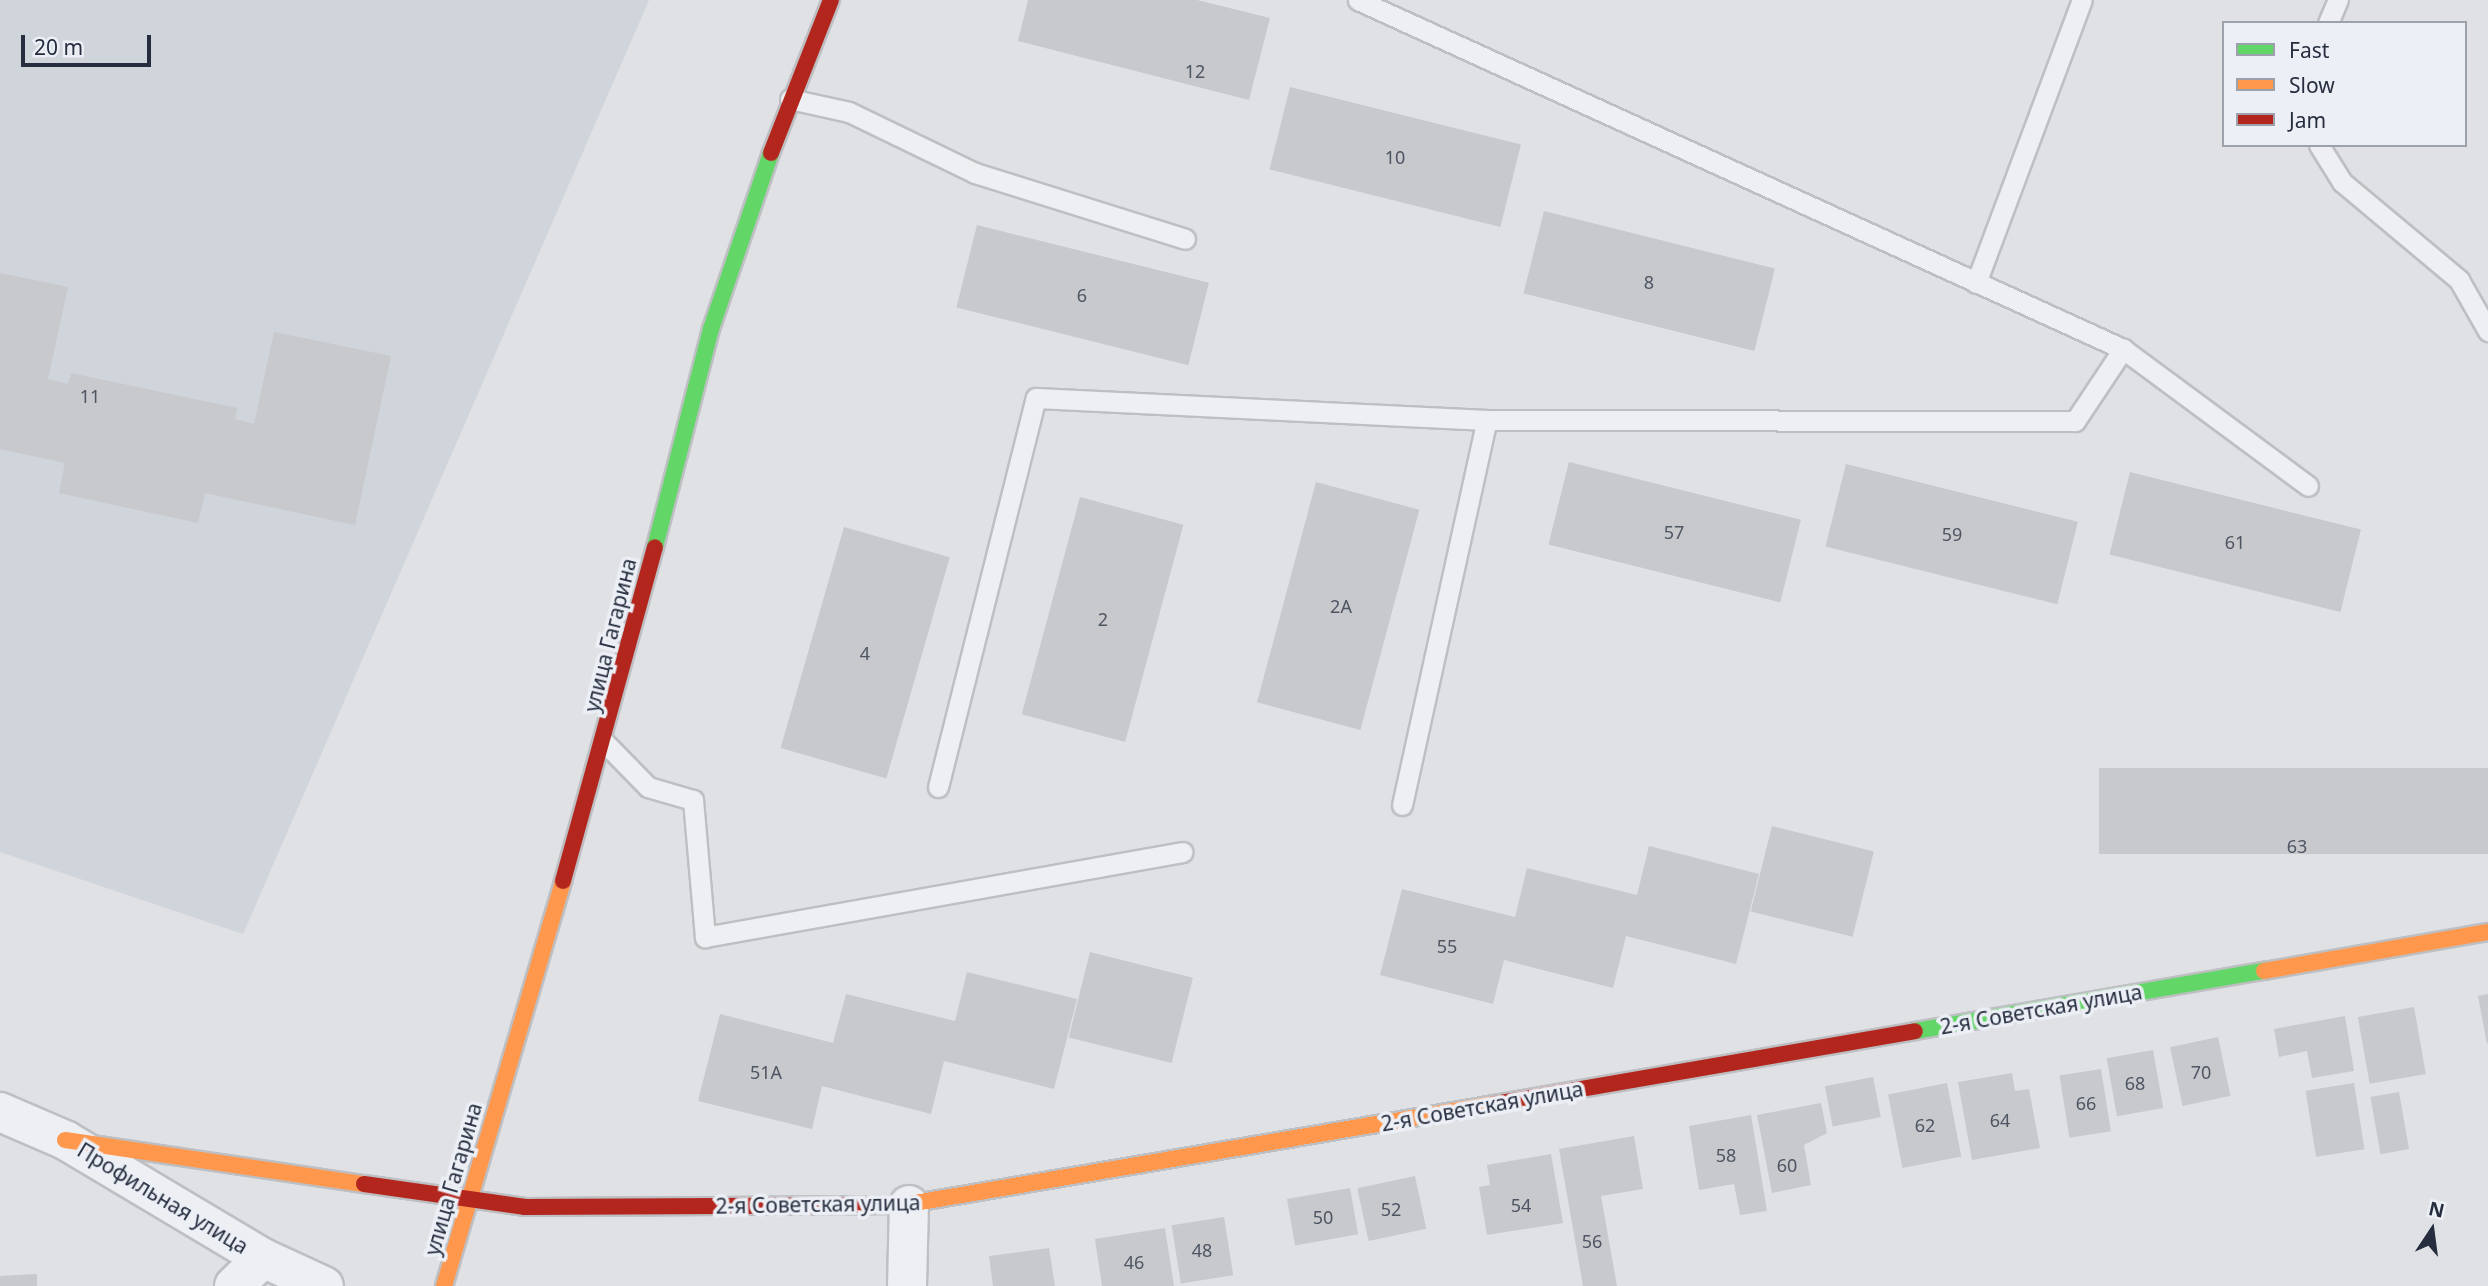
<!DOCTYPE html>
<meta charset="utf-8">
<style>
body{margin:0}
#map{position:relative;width:2488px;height:1286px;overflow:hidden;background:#dfe1e4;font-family:"Noto Sans",sans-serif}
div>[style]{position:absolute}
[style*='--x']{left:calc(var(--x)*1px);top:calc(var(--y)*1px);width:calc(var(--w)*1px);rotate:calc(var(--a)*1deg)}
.built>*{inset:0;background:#d0d4db}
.building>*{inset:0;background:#c7c9cc;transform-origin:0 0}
.roads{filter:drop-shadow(2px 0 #bdbfc2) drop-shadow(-2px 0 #bdbfc2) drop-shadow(0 2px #bdbfc2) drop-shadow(0 -2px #bdbfc2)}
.lane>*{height:19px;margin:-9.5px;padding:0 9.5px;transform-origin:9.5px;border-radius:9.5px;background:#eeeff2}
.street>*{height:38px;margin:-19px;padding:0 19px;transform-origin:19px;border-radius:19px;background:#eeeff2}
.fast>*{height:16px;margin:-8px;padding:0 8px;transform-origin:8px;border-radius:8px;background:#63d668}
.slow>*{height:16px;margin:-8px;padding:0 8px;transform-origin:8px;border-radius:8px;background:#ff974d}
.jam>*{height:16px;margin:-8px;padding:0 8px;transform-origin:8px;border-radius:8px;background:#b3261e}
span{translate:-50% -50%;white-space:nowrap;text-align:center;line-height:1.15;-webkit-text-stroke:7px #eceff5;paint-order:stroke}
.number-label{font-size:18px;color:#4e5563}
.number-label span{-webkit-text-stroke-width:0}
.street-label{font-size:21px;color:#252d3f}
.legend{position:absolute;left:2222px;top:21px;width:245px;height:126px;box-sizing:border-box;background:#eceff5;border:2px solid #9ca1ac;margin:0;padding:9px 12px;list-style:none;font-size:21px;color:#252d3f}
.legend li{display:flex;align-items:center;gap:14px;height:35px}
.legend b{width:35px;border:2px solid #9ca1ac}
.north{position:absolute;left:2397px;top:1195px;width:70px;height:70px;-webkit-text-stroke:5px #eceff5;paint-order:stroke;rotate:13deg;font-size:19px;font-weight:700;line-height:28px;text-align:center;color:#252d3f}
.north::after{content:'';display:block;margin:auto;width:24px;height:32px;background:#252d3f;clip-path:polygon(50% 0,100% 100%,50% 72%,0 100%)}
.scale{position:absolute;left:21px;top:35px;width:130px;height:32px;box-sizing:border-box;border:4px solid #252d3f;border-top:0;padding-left:9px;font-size:21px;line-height:24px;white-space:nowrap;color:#252d3f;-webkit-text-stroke:5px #eceff5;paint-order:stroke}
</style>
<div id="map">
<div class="built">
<div style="clip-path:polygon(0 0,649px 0,243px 934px,0 852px)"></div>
</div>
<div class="building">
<div style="clip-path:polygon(1028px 0,1197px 0,1270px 18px,1249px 100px,1018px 41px)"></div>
<div style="left:1290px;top:87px;width:238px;height:85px;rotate:14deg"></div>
<div style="left:1544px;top:211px;width:238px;height:85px;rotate:14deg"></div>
<div style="left:977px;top:225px;width:239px;height:85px;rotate:14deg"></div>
<div style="clip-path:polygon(0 273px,68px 287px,48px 379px,68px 384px,71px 373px,237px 408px,235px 419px,254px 424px,274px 332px,391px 356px,355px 525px,205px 493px,198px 523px,59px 493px,65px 463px,0 449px)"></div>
<div style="left:1569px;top:462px;width:239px;height:85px;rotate:14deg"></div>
<div style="left:1846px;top:464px;width:239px;height:85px;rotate:14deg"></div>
<div style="left:2130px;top:472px;width:238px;height:85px;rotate:14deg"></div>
<div style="left:1316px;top:482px;width:107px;height:228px;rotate:15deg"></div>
<div style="left:1080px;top:497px;width:107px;height:225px;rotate:15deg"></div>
<div style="left:844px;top:527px;width:110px;height:230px;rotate:16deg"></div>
<div style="left:2488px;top:768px;width:86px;height:389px;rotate:90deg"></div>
<div style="left:1772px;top:826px;width:105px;height:88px;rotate:14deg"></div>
<div style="clip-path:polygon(1649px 846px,1759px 874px,1736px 964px,1626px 936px,1613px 988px,1504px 960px,1493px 1004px,1380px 975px,1402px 889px,1515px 917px,1527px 868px,1637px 895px)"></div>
<div style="left:1090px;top:952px;width:106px;height:88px;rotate:14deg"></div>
<div style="clip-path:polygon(967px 972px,1077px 999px,1054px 1089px,944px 1061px,931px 1114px,822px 1086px,812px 1129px,698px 1101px,720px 1014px,833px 1043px,846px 994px,955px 1021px)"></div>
<div style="clip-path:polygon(2488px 994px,2488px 1043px,2487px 1044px,2478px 996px)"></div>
<div style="left:2414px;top:1007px;width:68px;height:57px;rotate:80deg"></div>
<div style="clip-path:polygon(2345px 1016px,2354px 1071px,2312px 1078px,2307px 1051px,2279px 1057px,2274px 1029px)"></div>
<div style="left:2218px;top:1037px;width:60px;height:49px;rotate:78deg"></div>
<div style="left:2153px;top:1050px;width:59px;height:47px;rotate:80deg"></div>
<div style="left:2101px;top:1069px;width:63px;height:42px;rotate:81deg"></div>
<div style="clip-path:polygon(2012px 1073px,2015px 1091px,2029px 1089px,2040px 1148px,1972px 1160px,1958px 1082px)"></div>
<div style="left:1873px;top:1077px;width:41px;height:49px;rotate:79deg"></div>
<div style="left:1947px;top:1083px;width:75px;height:60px;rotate:79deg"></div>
<div style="left:2354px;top:1083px;width:67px;height:49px;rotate:81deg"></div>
<div style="left:2399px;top:1092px;width:58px;height:29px;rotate:80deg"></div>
<div style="clip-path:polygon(1821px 1103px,1827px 1133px,1804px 1145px,1811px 1185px,1772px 1193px,1757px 1115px)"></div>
<div style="clip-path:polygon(1751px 1115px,1767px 1211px,1740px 1215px,1734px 1184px,1699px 1190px,1689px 1126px)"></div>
<div style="clip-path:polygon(1634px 1136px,1643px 1189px,1601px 1196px,1617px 1286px,1583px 1286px,1559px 1149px)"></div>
<div style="clip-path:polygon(1551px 1154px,1563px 1223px,1487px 1235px,1479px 1187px,1490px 1185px,1487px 1165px)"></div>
<div style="left:1415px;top:1176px;width:54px;height:59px;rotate:78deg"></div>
<div style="left:1350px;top:1188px;width:47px;height:64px;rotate:80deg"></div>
<div style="left:1224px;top:1217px;width:59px;height:53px;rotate:81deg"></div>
<div style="clip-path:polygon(1165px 1228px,1174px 1286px,1102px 1286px,1095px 1239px)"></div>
<div style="clip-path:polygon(1049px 1248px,1055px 1286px,993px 1286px,989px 1256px)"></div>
<div style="clip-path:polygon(37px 1274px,37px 1286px,0 1286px,0 1276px)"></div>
</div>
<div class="roads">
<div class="lane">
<div style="--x:2328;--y:23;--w:25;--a:-67"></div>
<div style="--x:790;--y:99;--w:60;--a:12.4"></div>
<div style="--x:849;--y:112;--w:140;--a:25.8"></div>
<div style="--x:975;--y:173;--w:220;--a:17.4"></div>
<div style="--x:2319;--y:145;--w:44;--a:58.1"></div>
<div style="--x:2342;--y:182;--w:153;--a:39.9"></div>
<div style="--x:2459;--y:280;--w:59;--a:60.4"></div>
<div style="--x:1976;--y:283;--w:302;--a:-69.5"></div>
<div style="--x:2123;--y:349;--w:230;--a:36.5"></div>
<div style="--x:604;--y:742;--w:63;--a:45.6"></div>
<div style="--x:648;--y:787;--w:47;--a:16.1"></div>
<div style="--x:693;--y:800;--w:138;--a:85"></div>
<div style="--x:705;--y:937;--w:485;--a:-10.1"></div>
<div style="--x:938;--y:787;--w:401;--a:-75.9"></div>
<div style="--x:1036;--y:398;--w:452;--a:2.8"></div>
<div style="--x:1487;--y:420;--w:588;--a:0.1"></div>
<div style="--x:2075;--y:421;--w:87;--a:-56.3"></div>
<div style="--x:2123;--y:349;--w:841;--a:-155.48"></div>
<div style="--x:1402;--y:805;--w:394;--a:-77.6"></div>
</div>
<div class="street">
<div style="--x:0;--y:1112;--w:71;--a:23.3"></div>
<div style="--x:65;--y:1140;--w:230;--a:30.8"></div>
<div style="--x:263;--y:1258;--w:67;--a:24.7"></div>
<div style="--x:234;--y:1286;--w:40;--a:-44"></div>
<div style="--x:907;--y:1286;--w:81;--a:-88.6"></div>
</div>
<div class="fast">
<div style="--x:655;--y:547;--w:225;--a:-75.6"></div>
<div style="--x:711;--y:329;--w:186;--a:-71.2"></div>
<div style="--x:1915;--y:1031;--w:354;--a:-9.8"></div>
</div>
<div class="slow">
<div style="--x:2264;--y:971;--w:227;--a:-9.9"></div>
<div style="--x:65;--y:1140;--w:302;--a:8.4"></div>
<div style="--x:903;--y:1205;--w:600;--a:-9.7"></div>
<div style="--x:444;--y:1286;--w:422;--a:-73.6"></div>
</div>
<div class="jam">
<div style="--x:771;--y:153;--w:164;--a:-68.6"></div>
<div style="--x:563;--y:881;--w:346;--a:-74.6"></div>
<div style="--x:1494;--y:1104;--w:427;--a:-9.8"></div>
<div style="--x:364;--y:1184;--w:163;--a:8.1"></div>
<div style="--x:525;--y:1207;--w:378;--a:-0.3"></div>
</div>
</div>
<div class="number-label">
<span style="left:1195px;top:71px">12</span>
<span style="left:1395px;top:157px">10</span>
<span style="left:1649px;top:282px">8</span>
<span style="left:1082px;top:295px">6</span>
<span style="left:90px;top:396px">11</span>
<span style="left:1674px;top:532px">57</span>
<span style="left:1952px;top:534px">59</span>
<span style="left:2235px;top:542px">61</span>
<span style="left:1341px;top:606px">2А</span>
<span style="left:1103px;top:619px">2</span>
<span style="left:865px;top:653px">4</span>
<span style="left:2297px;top:846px">63</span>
<span style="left:1447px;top:946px">55</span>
<span style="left:766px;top:1072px">51А</span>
<span style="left:2201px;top:1072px">70</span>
<span style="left:2135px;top:1083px">68</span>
<span style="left:2086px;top:1103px">66</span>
<span style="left:2000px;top:1120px">64</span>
<span style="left:1925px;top:1125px">62</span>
<span style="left:1726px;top:1155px">58</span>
<span style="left:1787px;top:1165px">60</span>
<span style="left:1521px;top:1205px">54</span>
<span style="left:1391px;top:1209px">52</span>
<span style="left:1323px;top:1217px">50</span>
<span style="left:1592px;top:1241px">56</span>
<span style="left:1202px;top:1250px">48</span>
<span style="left:1134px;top:1262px">46</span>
</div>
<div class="street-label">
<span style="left:610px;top:635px;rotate:-76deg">улица Гагарина</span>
<span style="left:2041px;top:1009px;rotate:-10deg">2-я Советская улица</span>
<span style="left:1482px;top:1106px;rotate:-10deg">2-я Советская улица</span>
<span style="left:453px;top:1179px;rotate:-74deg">улица Гагарина</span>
<span style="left:163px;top:1198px;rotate:31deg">Профильная улица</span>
<span style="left:818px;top:1204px;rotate:-1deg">2-я Советская улица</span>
</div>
<ul class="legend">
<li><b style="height:9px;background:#63d668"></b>Fast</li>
<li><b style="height:9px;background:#ff974d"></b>Slow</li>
<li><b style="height:9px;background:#b3261e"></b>Jam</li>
</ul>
<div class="north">N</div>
<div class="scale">20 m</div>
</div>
